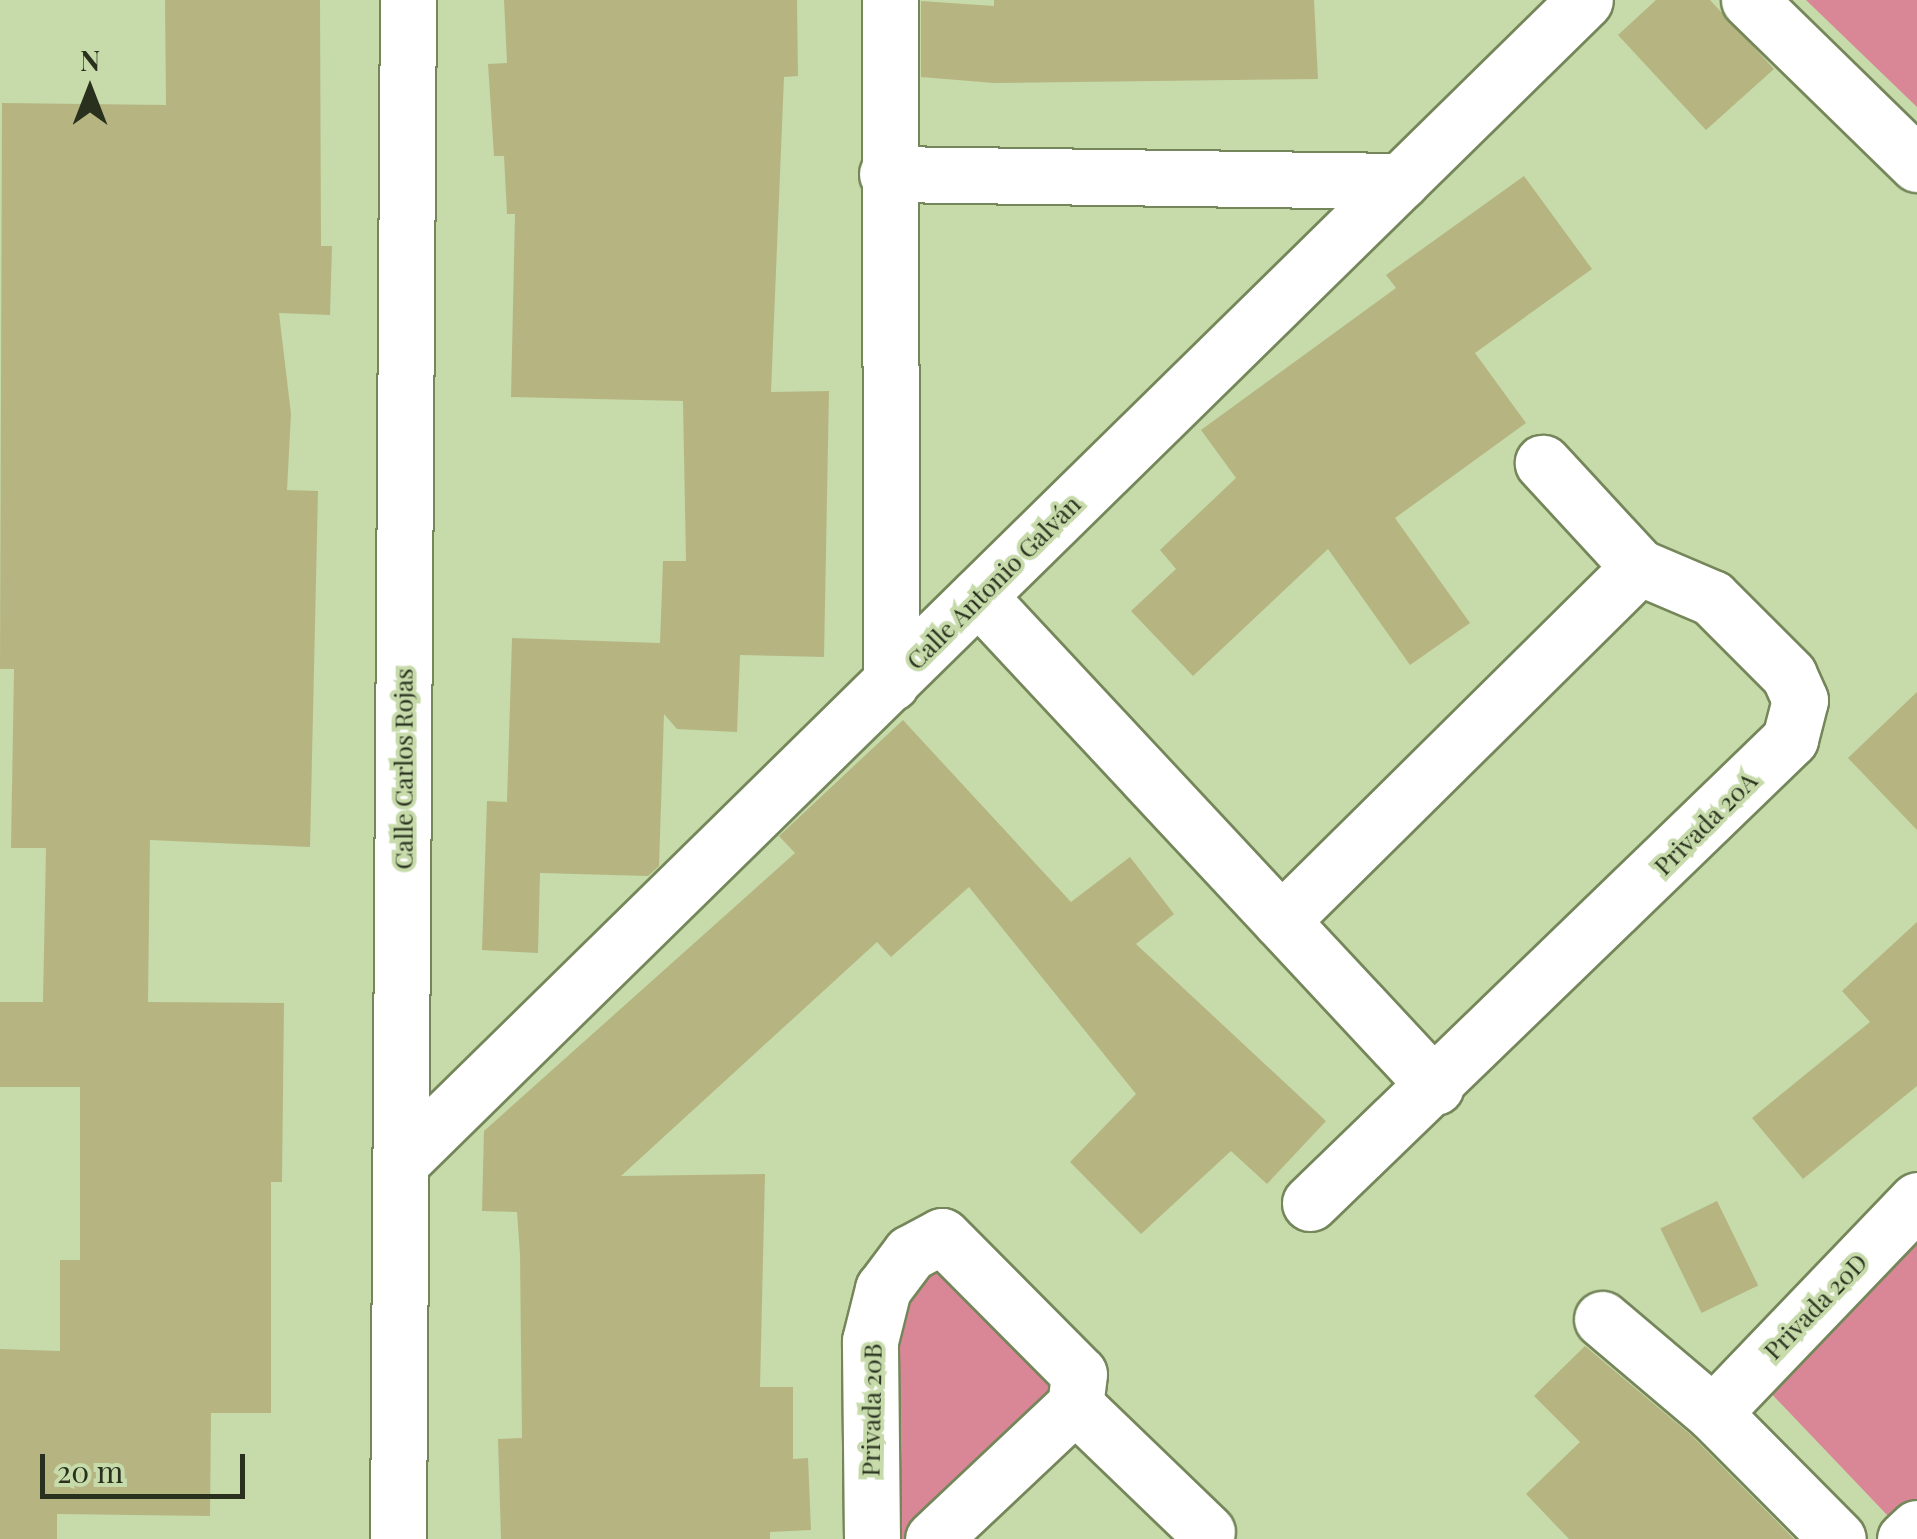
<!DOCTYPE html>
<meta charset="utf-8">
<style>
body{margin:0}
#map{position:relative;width:1917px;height:1539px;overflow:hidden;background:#c6daaa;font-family:"Playfair Display",serif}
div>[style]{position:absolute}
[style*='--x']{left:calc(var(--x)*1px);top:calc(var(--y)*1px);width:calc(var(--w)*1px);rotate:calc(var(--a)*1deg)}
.green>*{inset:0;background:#d98697}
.building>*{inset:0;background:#b6b582;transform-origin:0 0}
.roads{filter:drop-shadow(2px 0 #75875a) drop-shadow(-2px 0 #75875a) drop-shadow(0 2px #75875a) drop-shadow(0 -2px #75875a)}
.street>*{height:55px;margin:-27.5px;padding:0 27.5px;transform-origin:27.5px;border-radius:27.5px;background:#fff}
.secondary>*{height:55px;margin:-27.5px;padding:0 27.5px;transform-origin:27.5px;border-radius:27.5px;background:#fff}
span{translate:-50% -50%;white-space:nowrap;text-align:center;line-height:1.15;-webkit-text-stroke:8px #c6daaa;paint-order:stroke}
.street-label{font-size:25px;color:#29311e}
.north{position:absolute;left:40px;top:40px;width:100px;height:100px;-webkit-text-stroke:8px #c6daaa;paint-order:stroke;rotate:0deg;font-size:28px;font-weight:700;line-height:40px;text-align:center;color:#29311e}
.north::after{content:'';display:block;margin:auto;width:35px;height:45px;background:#29311e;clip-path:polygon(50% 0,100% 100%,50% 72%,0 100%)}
.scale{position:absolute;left:40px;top:1454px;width:205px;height:45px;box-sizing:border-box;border:5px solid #29311e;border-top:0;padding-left:12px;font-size:30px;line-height:35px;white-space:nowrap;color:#29311e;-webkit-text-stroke:8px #c6daaa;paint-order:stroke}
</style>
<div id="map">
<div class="green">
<div style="clip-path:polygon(1806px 0,1917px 0,1917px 107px)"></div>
<div style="clip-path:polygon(1917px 1227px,1917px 1539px,1910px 1539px,1767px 1389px)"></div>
<div style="clip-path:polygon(942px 1236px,1079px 1374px,933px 1539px,872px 1539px,870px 1341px)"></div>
</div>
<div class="building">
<div style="clip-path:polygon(165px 0,320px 0,321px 246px,332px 246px,330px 315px,279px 313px,291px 414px,287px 490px,318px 491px,310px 847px,150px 840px,148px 1002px,284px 1003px,282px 1182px,271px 1182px,271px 1413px,211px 1413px,210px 1516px,57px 1514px,57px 1539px,0 1539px,0 1349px,60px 1351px,60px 1260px,80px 1260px,80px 1087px,0 1087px,0 1002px,43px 1002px,46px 848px,11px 848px,14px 669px,0 669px,2px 103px,166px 105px)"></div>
<div style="clip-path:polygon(504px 0,797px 0,798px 76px,784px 77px,771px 392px,829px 391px,824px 657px,740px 655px,737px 732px,677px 729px,664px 714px,659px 866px,648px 876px,540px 873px,538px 953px,482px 950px,487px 801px,507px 802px,512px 638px,660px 643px,663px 561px,686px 561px,683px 401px,511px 397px,515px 214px,507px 214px,504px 156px,494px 156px,488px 64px,507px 63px)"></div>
<div style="clip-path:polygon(994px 0,1314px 0,1318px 79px,994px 83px,921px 77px,921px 1px,994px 6px)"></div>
<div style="clip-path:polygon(1656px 0,1710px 0,1774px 69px,1706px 130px,1618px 35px)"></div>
<div style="clip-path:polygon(1524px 176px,1592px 269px,1475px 353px,1526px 423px,1395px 518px,1470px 623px,1410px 665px,1328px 549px,1193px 676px,1131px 611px,1176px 569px,1160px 550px,1236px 478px,1201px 430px,1396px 288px,1386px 275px)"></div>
<div style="clip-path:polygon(1917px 692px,1917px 830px,1848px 758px)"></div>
<div style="clip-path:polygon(903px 720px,1071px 902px,1130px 857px,1174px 914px,1136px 944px,1326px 1121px,1267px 1184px,1231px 1151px,1141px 1234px,1070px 1162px,1136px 1094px,969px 887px,891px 957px,877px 942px,621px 1176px,765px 1174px,760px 1387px,793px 1387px,793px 1459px,808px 1458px,811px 1530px,770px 1532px,770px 1539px,501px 1539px,498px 1439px,522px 1438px,520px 1254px,517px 1212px,482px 1211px,484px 1131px,795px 853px,779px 836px)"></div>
<div style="clip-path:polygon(1917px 922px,1917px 1086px,1803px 1179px,1752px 1118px,1870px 1022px,1842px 991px)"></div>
<div style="left:1717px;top:1201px;width:94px;height:63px;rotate:64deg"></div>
<div style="clip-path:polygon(1585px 1346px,1692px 1436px,1794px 1539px,1569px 1539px,1526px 1494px,1580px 1442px,1534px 1396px)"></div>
</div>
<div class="roads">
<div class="street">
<div style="--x:890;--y:0;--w:683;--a:89.92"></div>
<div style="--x:887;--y:174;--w:514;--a:0.78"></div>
<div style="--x:978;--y:596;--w:671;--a:46.99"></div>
<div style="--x:1281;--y:921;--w:503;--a:-44.68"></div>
<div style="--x:400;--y:1163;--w:1660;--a:-44.46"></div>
<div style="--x:1310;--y:1203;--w:668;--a:-44.03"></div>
<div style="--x:1790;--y:739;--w:40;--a:-75.6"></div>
<div style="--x:1800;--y:700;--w:27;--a:-114"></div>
<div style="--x:1789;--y:675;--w:109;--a:-135"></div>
<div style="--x:1712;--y:598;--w:79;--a:-157"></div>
<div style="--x:1639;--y:567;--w:142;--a:-132.7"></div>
<div style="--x:1602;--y:1319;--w:145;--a:40.3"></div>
<div style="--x:1713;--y:1413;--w:177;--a:45.2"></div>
<div style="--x:1075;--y:1405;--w:183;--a:43.9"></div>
<div style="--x:1713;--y:1413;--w:295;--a:-46.2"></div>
<div style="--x:398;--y:1539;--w:1539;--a:-89.63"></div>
<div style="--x:872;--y:1539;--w:198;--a:-90.6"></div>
<div style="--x:870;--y:1341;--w:54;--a:-76"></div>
<div style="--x:883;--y:1289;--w:45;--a:-53.1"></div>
<div style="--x:910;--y:1253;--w:36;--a:-28"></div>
<div style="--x:942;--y:1236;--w:194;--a:45.2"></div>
<div style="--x:1079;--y:1374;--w:31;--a:97"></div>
<div style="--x:1075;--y:1405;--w:195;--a:136.7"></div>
<div style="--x:1905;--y:1539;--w:16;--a:-43"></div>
</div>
<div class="secondary">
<div style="--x:1749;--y:0;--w:235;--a:44.3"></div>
</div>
</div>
<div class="street-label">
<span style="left:993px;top:582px;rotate:-45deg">Calle Antonio Galván</span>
<span style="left:403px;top:769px;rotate:-90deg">Calle Carlos Rojas</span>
<span style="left:1705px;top:823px;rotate:-45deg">Privada 20A</span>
<span style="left:1815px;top:1306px;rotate:-46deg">Privada 20D</span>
<span style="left:871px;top:1410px;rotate:-89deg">Privada 20B</span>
</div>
<div class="north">N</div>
<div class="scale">20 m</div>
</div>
